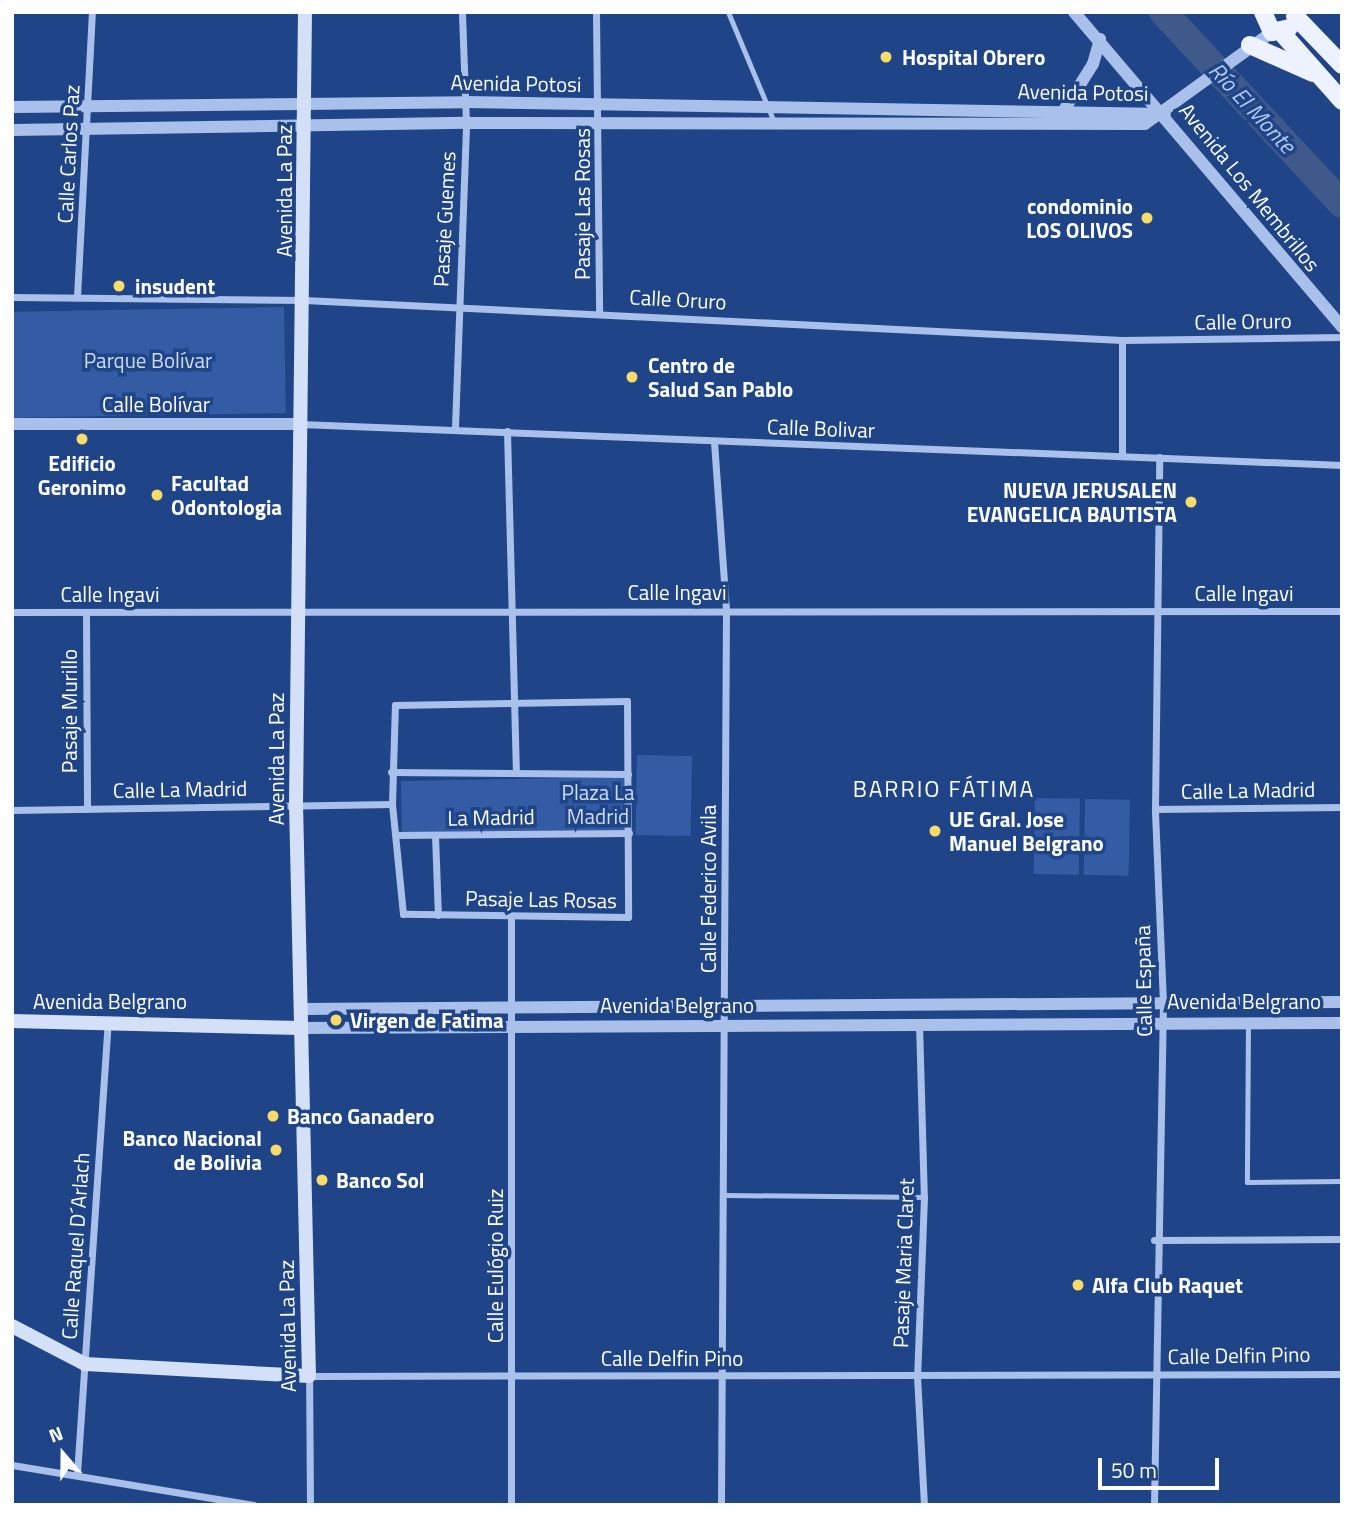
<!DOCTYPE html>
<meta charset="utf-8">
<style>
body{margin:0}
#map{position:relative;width:1354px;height:1517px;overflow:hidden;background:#1f4487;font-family:"Titillium Web",sans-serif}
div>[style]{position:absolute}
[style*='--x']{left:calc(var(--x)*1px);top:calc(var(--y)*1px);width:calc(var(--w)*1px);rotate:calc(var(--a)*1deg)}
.green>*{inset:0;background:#335ca4;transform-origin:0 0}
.river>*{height:28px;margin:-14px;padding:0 14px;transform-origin:14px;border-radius:14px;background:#3e598a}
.service>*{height:5px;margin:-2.5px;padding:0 2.5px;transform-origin:2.5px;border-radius:2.5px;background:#a9c1ea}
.minor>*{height:7px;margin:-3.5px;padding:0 3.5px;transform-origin:3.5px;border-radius:3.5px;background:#a9c1ea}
.tertiary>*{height:12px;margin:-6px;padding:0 6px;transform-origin:6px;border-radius:6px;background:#a9c1ea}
.secondary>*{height:14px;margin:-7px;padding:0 7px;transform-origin:7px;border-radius:7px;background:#d4e0f8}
.primary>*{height:18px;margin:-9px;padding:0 9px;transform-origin:9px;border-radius:9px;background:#edf2fe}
.dots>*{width:19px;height:19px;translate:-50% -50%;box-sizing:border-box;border:4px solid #1f4487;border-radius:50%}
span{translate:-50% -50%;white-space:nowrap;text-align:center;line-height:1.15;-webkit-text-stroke:7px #1f4487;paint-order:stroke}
.poi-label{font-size:21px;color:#fff;font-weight:700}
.left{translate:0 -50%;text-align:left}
.right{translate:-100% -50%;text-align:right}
.street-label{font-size:21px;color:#fff}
.park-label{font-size:21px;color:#cdddf8}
.water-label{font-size:23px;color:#b4cbf2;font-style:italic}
.neighbourhood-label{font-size:23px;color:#fff;letter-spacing:2px}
.frame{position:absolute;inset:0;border:14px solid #fff;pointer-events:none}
.north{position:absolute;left:28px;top:1419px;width:70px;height:70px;-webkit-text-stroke:5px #1f4487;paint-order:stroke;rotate:340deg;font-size:19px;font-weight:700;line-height:28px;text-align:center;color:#fff}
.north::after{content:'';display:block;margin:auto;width:24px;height:32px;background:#fff;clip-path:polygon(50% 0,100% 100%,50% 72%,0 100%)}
.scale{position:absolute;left:1098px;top:1458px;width:121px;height:32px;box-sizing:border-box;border:4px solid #fff;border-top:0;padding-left:9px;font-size:21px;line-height:24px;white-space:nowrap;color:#fff;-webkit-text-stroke:5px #1f4487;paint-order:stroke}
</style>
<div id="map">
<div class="green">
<div style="left:284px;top:307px;width:106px;height:272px;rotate:89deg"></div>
<div style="left:637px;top:755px;width:55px;height:80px;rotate:1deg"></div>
<div style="left:625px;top:777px;width:53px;height:224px;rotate:89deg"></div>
<div style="left:1035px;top:798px;width:45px;height:76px;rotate:1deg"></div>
<div style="left:1085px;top:799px;width:45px;height:76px;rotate:1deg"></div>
</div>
<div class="river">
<div style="--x:1163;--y:12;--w:262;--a:47"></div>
</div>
<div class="service">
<div style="--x:728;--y:12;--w:119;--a:67.3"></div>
<div style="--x:1248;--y:1023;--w:159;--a:90.4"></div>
<div style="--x:1247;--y:1182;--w:95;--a:-0.6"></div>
<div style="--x:727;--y:1195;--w:197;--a:0.6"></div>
</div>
<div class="minor">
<div style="--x:596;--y:12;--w:300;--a:89.4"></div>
<div style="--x:12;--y:297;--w:292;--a:0.6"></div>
<div style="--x:304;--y:300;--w:819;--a:2.8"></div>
<div style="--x:1122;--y:340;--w:220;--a:-0.8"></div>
<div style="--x:77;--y:297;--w:285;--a:-87"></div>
<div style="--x:300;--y:424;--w:1043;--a:2.25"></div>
<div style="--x:455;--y:427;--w:304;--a:-87.9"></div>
<div style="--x:466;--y:123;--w:111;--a:-92.1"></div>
<div style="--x:507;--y:431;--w:341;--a:88.5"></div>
<div style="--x:714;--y:442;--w:168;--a:85.9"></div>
<div style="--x:726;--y:610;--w:895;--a:90.32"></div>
<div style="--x:1122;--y:454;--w:114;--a:-90"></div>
<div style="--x:12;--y:612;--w:1330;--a:-0.04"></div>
<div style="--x:86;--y:612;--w:197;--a:89.7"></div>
<div style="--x:627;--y:701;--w:216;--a:89.7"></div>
<div style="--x:628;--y:917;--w:225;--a:-179.2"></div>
<div style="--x:403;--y:914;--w:111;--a:-95.7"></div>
<div style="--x:392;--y:804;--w:99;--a:-88.3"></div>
<div style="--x:395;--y:705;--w:232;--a:-1"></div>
<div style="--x:391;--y:772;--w:237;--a:0.5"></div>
<div style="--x:1155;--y:809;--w:187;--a:-0.6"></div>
<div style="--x:12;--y:810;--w:380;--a:-0.9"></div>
<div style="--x:396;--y:835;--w:233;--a:-0.5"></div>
<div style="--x:435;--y:835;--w:80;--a:87.9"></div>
<div style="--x:511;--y:917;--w:588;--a:90"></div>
<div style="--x:919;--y:1023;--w:174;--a:88.4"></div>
<div style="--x:924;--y:1197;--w:179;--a:92.2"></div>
<div style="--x:917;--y:1376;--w:129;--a:86.9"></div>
<div style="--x:1154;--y:1240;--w:188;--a:-0.3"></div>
<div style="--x:12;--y:1465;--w:245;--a:9.4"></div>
<div style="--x:77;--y:1474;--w:454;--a:-86.1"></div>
<div style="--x:310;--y:1505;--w:129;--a:-90.4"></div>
<div style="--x:309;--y:1376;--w:1033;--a:-0.11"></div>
<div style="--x:1154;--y:1505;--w:502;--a:-88.97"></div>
<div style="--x:1163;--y:1003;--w:194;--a:-92.4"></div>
<div style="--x:1155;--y:809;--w:352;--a:-89.3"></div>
</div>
<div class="tertiary">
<div style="--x:1074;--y:12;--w:414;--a:49.6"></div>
<div style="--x:12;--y:107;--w:454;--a:-0.6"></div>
<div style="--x:466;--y:102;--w:699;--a:0.98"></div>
<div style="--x:1061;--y:115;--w:60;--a:-57.9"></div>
<div style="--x:1093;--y:64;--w:26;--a:-74"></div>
<div style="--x:12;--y:130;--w:454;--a:-0.9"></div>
<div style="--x:466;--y:123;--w:679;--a:0.08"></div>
<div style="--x:1145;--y:124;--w:157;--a:-35.9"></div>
<div style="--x:12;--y:424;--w:288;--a:0"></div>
<div style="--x:301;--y:1009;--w:1041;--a:-0.39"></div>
<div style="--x:301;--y:1028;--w:1041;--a:-0.28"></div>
</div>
<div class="secondary">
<div style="--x:12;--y:1021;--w:289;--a:1.4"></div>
<div style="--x:12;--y:1326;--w:82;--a:27.5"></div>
<div style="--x:85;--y:1364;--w:224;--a:3.1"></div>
<div style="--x:309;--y:1376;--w:572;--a:-91.3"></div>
<div style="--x:296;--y:804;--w:792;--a:-89.35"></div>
</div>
<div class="primary">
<div style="--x:1263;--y:12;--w:22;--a:66"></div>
<div style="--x:1272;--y:32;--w:17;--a:-13"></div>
<div style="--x:1295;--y:16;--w:68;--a:46.2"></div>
<div style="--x:1281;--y:32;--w:92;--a:48.5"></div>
<div style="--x:1250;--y:45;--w:69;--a:24"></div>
</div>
<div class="dots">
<div style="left:886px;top:57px;background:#f8db69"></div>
<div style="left:1147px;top:218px;background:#f8db69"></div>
<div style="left:119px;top:286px;background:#f8db69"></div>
<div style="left:632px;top:377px;background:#f8db69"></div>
<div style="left:82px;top:439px;background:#f8db69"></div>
<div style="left:157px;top:495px;background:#f8db69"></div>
<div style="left:1191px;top:502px;background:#f8db69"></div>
<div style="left:935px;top:831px;background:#f8db69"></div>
<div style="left:336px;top:1020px;background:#f8db69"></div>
<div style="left:273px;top:1116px;background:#f8db69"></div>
<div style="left:276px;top:1150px;background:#f8db69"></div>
<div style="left:322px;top:1180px;background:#f8db69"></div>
<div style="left:1078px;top:1285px;background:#f8db69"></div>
</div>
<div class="poi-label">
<span class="left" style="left:902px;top:57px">Hospital Obrero</span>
<span class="right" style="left:1133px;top:218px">condominio<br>LOS OLIVOS</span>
<span class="left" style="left:135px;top:286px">insudent</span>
<span class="left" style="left:648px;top:377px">Centro de<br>Salud San Pablo</span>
<span style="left:82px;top:475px">Edificio<br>Geronimo</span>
<span class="left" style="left:171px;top:495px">Facultad<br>Odontologia</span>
<span class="right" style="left:1177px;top:502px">NUEVA JERUSALEN<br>EVANGELICA BAUTISTA</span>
<span class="left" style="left:949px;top:831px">UE Gral. Jose<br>Manuel Belgrano</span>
<span class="left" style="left:350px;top:1020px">Virgen de Fatima</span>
<span class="left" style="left:287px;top:1116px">Banco Ganadero</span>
<span class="right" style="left:262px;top:1150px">Banco Nacional<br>de Bolivia</span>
<span class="left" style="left:336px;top:1180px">Banco Sol</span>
<span class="left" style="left:1092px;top:1285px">Alfa Club Raquet</span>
</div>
<div class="street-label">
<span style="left:516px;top:83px;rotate:1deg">Avenida Potosi</span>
<span style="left:1083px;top:92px;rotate:1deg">Avenida Potosi</span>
<span style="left:68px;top:154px;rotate:-87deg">Calle Carlos Paz</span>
<span style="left:1250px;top:187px;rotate:51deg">Avenida Los Membrillos</span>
<span style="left:284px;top:191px;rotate:-90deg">Avenida La Paz</span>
<span style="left:582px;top:204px;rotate:-90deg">Pasaje Las Rosas</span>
<span style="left:444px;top:219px;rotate:-87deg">Pasaje Guemes</span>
<span style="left:678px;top:299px;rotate:3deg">Calle Oruro</span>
<span style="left:1243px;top:321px;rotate:-1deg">Calle Oruro</span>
<span style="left:156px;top:404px">Calle Bolívar</span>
<span style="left:821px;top:428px;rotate:2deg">Calle Bolivar</span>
<span style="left:677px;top:592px">Calle Ingavi</span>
<span style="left:1244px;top:593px">Calle Ingavi</span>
<span style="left:110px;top:594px">Calle Ingavi</span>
<span style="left:69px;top:711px;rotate:-90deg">Pasaje Murillo</span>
<span style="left:276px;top:759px;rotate:-90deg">Avenida La Paz</span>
<span style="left:180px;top:789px;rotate:-1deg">Calle La Madrid</span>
<span style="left:1248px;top:790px;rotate:-1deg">Calle La Madrid</span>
<span style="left:491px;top:817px;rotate:-1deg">La Madrid</span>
<span style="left:708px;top:889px;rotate:-90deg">Calle Federico Avila</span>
<span style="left:541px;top:899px;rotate:1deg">Pasaje Las Rosas</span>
<span style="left:1143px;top:981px;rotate:-91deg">Calle España</span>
<span style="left:110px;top:1001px">Avenida Belgrano</span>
<span style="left:1244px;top:1001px">Avenida Belgrano</span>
<span style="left:677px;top:1005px">Avenida Belgrano</span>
<span style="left:75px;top:1246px;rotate:-86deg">Calle Raquel D´Arlach</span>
<span style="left:903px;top:1263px;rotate:-88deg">Pasaje Maria Claret</span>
<span style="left:495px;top:1266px;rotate:-90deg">Calle Eulógio Ruiz</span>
<span style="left:287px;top:1326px;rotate:-91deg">Avenida La Paz</span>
<span style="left:1239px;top:1355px;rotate:-1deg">Calle Delfin Pino</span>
<span style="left:672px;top:1358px">Calle Delfin Pino</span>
</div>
<div class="park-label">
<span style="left:148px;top:360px">Parque Bolívar</span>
<span style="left:598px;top:804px">Plaza La<br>Madrid</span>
</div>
<div class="water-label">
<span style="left:1252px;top:108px;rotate:47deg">Río El Monte</span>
</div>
<div class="neighbourhood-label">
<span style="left:944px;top:789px">BARRIO FÁTIMA</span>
</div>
<div class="frame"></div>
<div class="north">N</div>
<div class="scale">50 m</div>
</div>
